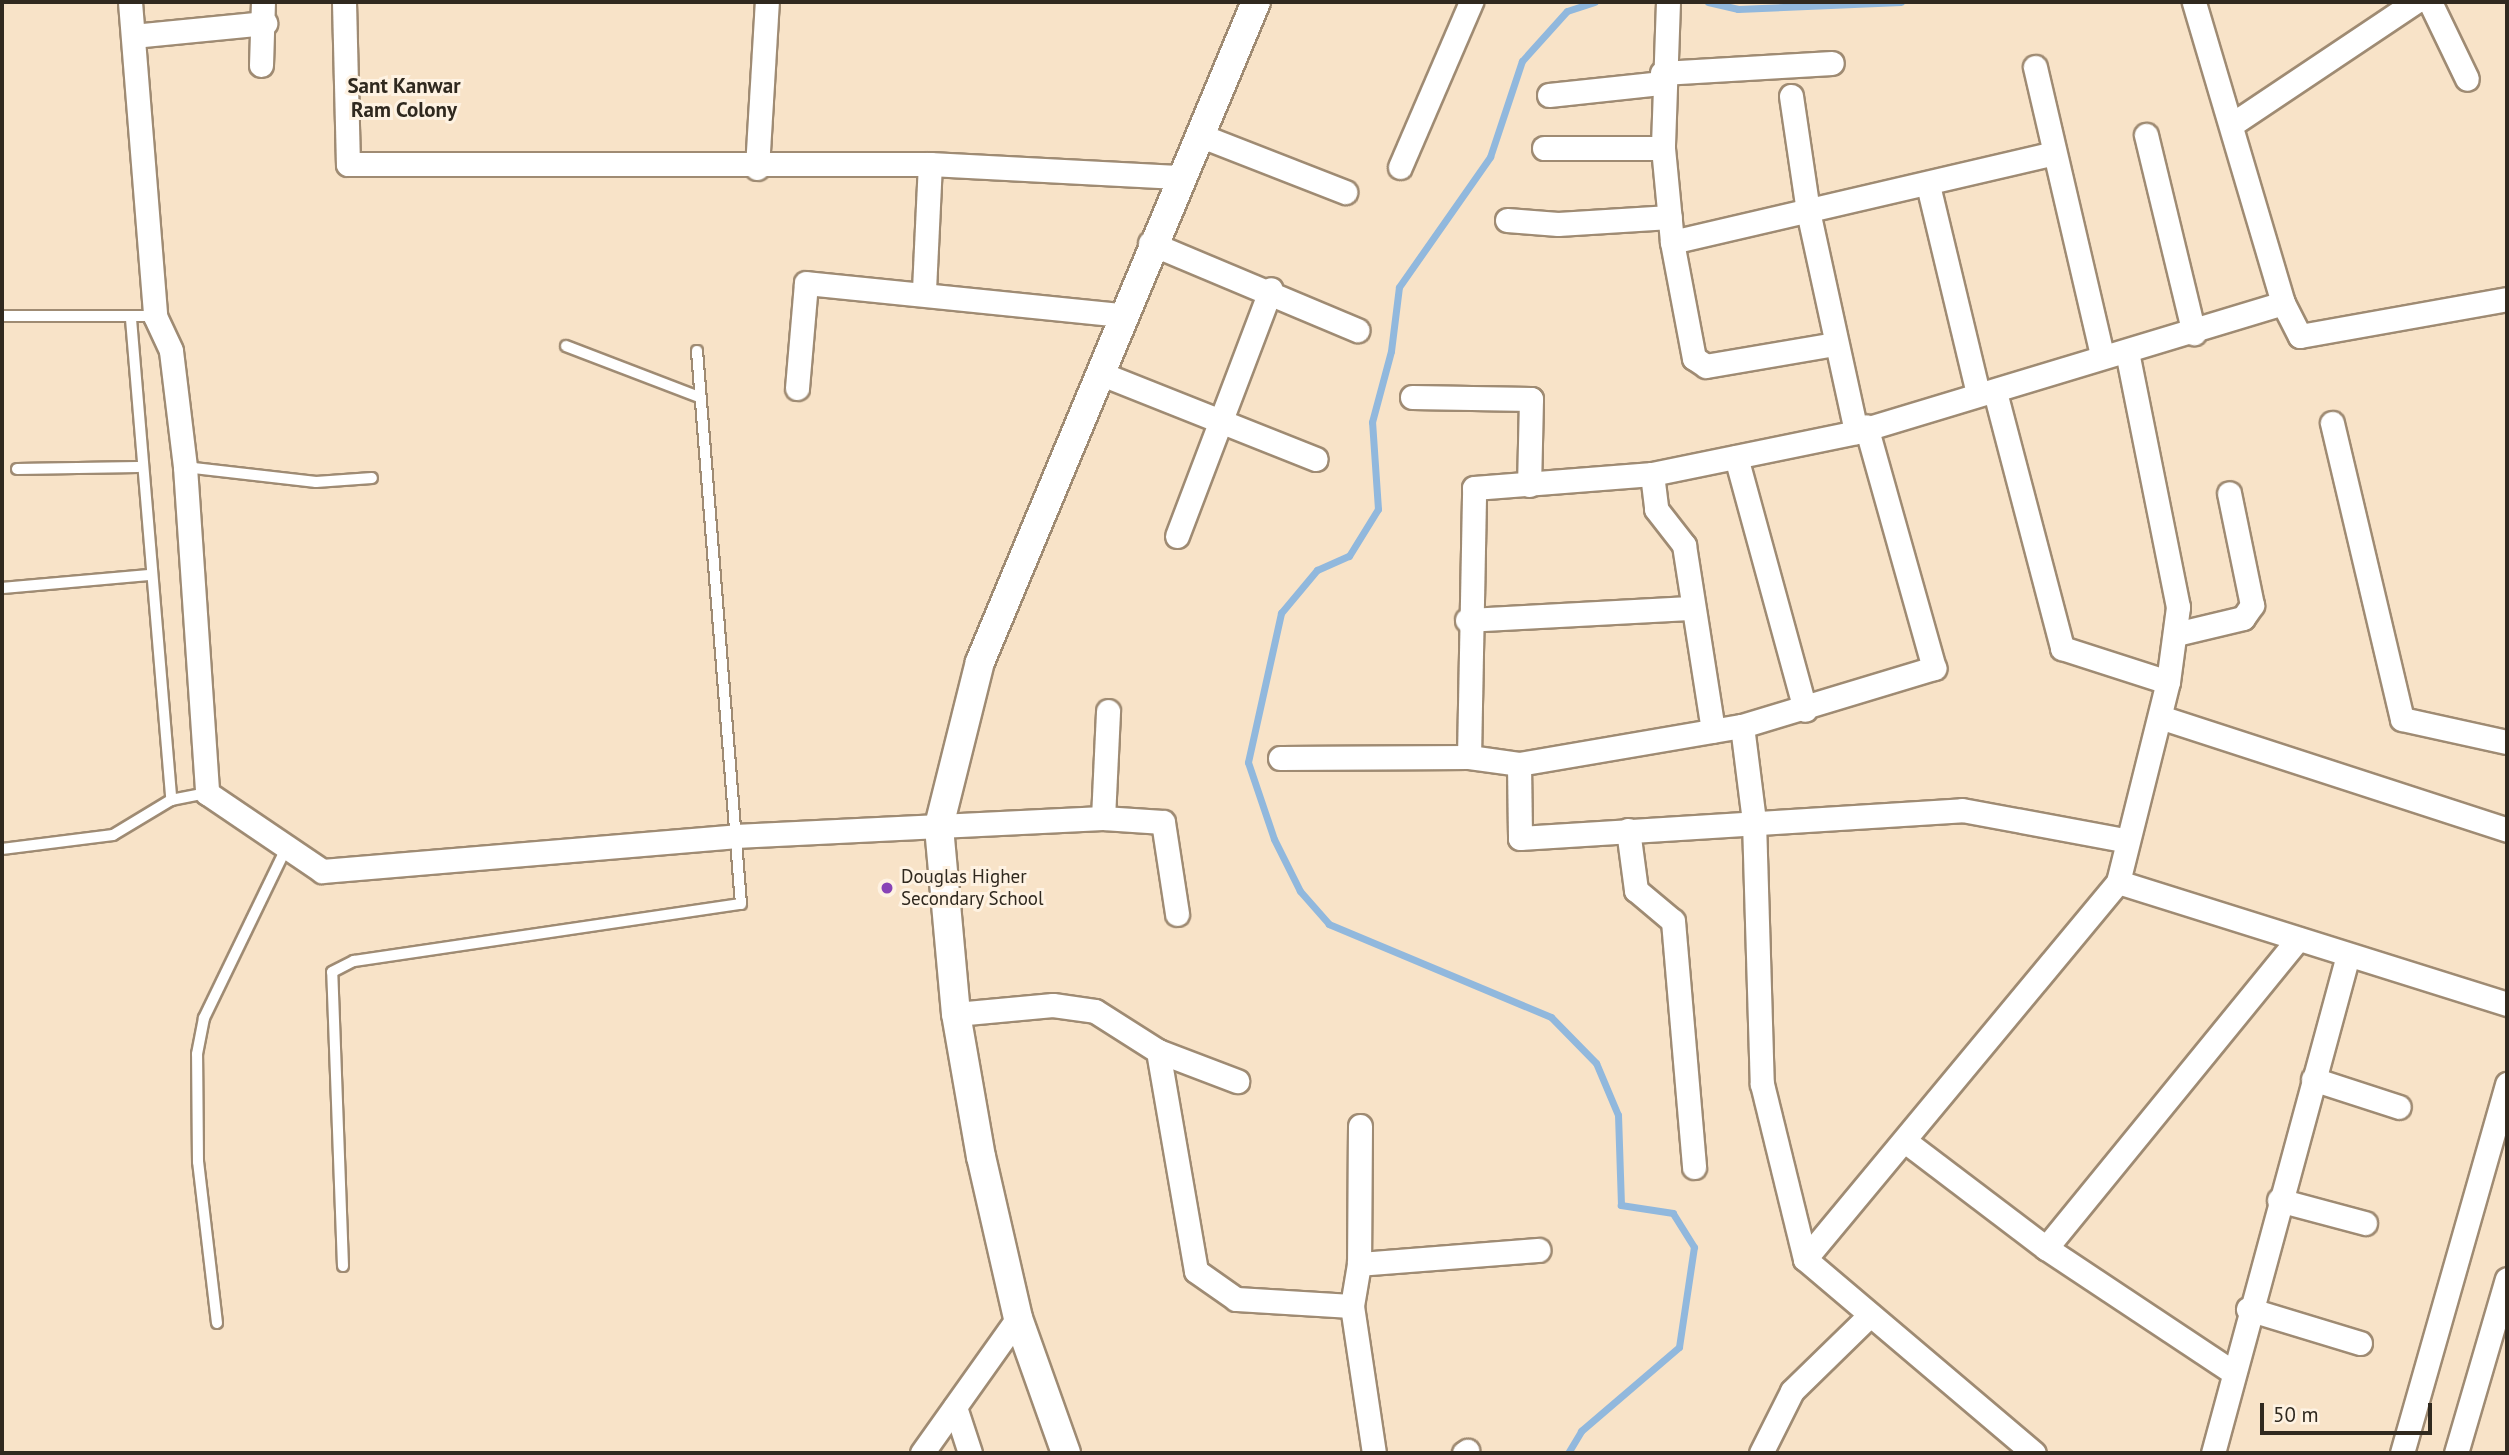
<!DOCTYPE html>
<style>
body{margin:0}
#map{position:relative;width:2509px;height:1455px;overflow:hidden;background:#f8e3c8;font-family:"PT Sans",sans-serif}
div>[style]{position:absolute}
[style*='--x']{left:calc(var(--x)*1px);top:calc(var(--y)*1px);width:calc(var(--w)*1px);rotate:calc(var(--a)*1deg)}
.stream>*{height:7px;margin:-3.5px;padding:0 3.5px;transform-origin:3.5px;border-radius:3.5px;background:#91b8dd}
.roads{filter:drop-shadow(2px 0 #9f8b73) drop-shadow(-2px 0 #9f8b73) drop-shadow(0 2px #9f8b73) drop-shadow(0 -2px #9f8b73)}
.service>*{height:10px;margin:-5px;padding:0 5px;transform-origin:5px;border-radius:5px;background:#fff}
.minor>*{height:23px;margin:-11.5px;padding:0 11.5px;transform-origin:11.5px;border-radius:11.5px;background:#fff}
.tertiary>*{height:28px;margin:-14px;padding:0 14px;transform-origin:14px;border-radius:14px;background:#fff}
.dots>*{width:19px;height:19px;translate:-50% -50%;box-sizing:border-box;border:4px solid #fef2e2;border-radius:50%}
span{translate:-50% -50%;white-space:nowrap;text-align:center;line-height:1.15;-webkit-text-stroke:6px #fef2e2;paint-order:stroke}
.poi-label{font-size:19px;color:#30291f}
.left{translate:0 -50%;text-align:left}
.neighbourhood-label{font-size:21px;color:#30291f;font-weight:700}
.frame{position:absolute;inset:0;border:4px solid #30291f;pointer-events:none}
.scale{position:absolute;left:2260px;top:1403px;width:172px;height:32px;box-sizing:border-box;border:4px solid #30291f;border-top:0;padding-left:9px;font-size:21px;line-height:24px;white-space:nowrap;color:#30291f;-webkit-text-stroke:5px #fef2e2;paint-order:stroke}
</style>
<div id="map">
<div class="stream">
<div style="--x:1708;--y:2;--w:31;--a:13"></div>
<div style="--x:1738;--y:9;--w:163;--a:-2.5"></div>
<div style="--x:1568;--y:1453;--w:26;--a:-59"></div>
<div style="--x:1581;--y:1431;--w:129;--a:-40.6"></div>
<div style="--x:1679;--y:1347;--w:101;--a:-81.5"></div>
<div style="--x:1694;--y:1247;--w:40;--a:-122"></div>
<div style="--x:1673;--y:1213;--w:53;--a:-171.3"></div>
<div style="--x:1621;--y:1205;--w:90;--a:-91.9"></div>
<div style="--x:1618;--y:1115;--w:56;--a:-112.9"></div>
<div style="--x:1596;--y:1063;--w:64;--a:-134.4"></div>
<div style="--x:1551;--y:1017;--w:241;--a:-157.3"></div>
<div style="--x:1329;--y:924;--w:44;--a:-131.3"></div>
<div style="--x:1300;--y:891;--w:58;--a:-116.6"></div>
<div style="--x:1274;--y:839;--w:81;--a:-108.7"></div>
<div style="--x:1248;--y:762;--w:153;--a:-77.5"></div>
<div style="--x:1281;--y:613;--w:56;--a:-50.1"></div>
<div style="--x:1317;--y:570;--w:35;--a:-24"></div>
<div style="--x:1349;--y:556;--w:55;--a:-58.3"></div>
<div style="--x:1378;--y:509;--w:87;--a:-93.9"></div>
<div style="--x:1372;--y:422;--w:73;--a:-75"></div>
<div style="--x:1391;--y:351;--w:64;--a:-82.9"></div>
<div style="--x:1399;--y:287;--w:159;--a:-55"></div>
<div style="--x:1490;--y:157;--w:101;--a:-71.6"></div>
<div style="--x:1522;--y:61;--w:67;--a:-48"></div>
<div style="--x:1567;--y:11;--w:29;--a:-18"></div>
</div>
<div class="roads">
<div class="service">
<div style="--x:2;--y:316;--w:153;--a:0"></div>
<div style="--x:131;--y:319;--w:483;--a:85.2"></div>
<div style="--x:566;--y:346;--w:142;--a:21"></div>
<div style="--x:185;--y:467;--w:132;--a:6.5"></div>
<div style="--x:316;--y:482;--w:56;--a:-4.1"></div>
<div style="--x:17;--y:469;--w:121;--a:-0.9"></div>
<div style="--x:2;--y:588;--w:148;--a:-5.1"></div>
<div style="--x:2;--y:849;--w:112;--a:-7.2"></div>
<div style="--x:113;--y:835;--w:68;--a:-31.1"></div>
<div style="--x:171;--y:800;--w:37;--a:-11"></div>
<div style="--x:343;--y:1266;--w:294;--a:-92.1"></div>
<div style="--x:332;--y:972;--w:25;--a:-27"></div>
<div style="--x:354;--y:961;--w:391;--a:-8.4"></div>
<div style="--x:741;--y:904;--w:555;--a:-94.55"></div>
<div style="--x:217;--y:1323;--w:162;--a:-96.7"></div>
<div style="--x:198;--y:1162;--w:108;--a:-90.5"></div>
<div style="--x:197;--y:1054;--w:37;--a:-79"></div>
<div style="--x:204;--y:1018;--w:189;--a:-64.2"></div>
</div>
<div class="minor">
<div style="--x:130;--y:2;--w:315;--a:85.4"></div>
<div style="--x:155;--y:316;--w:38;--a:65"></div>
<div style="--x:171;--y:351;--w:117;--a:83.1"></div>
<div style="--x:185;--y:467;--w:327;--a:86.1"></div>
<div style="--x:207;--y:793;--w:139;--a:34.1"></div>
<div style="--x:322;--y:871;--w:414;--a:-4.8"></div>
<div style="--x:735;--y:836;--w:368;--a:-2.8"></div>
<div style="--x:1103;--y:818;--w:60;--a:3.8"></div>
<div style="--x:1163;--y:822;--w:93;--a:81.3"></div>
<div style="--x:344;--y:2;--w:162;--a:88.6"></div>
<div style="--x:348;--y:164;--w:582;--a:0"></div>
<div style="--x:930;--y:164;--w:248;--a:3"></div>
<div style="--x:1668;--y:2;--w:146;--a:92"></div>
<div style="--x:1663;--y:148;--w:94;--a:84.5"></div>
<div style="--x:1672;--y:242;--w:118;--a:79.3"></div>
<div style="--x:1694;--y:358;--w:14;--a:34"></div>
<div style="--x:1706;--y:366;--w:131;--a:-9.7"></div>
<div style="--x:2430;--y:2;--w:85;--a:64.3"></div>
<div style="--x:133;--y:36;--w:133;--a:-5.6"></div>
<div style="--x:261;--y:65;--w:63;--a:-88.2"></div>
<div style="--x:2035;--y:67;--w:297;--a:76.9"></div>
<div style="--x:1662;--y:73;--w:170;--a:-3.4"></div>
<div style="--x:1549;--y:95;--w:114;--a:-6.1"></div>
<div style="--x:1791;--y:96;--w:116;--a:81.6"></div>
<div style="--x:1808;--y:211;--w:226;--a:77.7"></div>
<div style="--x:2234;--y:123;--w:218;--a:-33.8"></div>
<div style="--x:1199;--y:135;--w:157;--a:21.3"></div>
<div style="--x:2146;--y:135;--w:204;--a:76.4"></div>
<div style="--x:1544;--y:148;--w:119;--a:0"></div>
<div style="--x:1400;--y:167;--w:180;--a:-66.7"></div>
<div style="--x:757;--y:168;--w:166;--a:-86.6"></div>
<div style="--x:1928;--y:185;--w:215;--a:76.5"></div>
<div style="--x:1507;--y:220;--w:51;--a:4.5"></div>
<div style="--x:1558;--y:224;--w:112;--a:-3.6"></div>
<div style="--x:1672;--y:242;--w:389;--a:-13.1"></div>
<div style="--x:1150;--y:243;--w:225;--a:22.8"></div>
<div style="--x:924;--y:290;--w:126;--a:-87.3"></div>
<div style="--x:2283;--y:303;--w:37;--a:63"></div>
<div style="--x:2300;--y:336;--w:210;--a:-10.1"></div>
<div style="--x:1102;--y:374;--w:230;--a:21.7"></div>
<div style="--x:797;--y:388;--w:105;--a:-85.1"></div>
<div style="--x:806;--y:283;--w:316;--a:5.8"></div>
<div style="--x:1995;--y:392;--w:265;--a:75.3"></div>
<div style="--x:2062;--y:648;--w:111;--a:17.8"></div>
<div style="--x:1412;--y:397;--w:119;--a:1"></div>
<div style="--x:1531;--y:399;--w:86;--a:91.3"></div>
<div style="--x:2332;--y:423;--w:304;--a:76.7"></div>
<div style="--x:2402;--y:719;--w:107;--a:12.4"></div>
<div style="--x:1736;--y:457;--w:262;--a:74.7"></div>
<div style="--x:1652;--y:474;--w:35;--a:83"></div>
<div style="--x:1656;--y:509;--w:46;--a:52.1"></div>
<div style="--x:1684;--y:545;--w:188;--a:81.1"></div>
<div style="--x:1177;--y:536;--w:264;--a:-69.2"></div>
<div style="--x:1467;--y:620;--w:225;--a:-3.1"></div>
<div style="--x:2176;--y:634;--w:69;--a:-13.4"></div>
<div style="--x:2243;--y:618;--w:16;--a:-55"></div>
<div style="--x:2252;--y:605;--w:114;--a:-101.6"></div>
<div style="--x:2160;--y:717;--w:365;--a:18"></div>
<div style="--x:1742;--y:726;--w:96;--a:82.8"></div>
<div style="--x:1754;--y:821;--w:263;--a:88.3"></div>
<div style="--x:1762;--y:1084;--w:180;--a:76.2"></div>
<div style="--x:1805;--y:1259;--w:300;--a:40.3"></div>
<div style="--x:1469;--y:757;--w:269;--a:-88.9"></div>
<div style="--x:1474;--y:488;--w:179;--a:-4.5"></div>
<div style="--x:1652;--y:474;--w:208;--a:-11.6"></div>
<div style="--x:1856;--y:432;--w:446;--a:-16.8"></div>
<div style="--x:2283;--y:303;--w:314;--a:-106.5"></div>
<div style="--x:1280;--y:758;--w:189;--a:-0.3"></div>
<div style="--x:1469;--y:757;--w:50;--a:8"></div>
<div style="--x:1519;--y:764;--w:226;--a:-9.7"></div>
<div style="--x:1742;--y:726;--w:201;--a:-16.8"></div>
<div style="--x:1934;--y:668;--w:251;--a:-105.7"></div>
<div style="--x:1519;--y:764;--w:74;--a:89.2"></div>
<div style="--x:1520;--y:838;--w:443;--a:-3.6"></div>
<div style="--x:1962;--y:810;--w:165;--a:10.5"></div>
<div style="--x:1103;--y:818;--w:107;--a:-87.3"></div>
<div style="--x:1628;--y:830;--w:61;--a:82.4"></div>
<div style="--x:1636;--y:890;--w:48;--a:40"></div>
<div style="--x:1673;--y:921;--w:247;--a:85.1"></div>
<div style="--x:2118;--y:882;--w:408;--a:17.4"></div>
<div style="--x:956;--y:1014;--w:97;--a:-5.3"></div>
<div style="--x:1053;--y:1005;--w:42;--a:8.1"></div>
<div style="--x:1095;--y:1011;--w:75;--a:32.4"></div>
<div style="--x:1158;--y:1051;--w:85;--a:20.8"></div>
<div style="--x:1158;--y:1051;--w:223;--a:80.2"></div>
<div style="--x:1196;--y:1271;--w:49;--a:35"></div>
<div style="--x:1236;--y:1299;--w:116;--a:3.5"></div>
<div style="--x:2313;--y:1079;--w:90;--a:18"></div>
<div style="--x:1360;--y:1126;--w:138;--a:90.4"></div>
<div style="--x:1359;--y:1264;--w:43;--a:99.5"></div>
<div style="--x:1352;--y:1306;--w:149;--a:81.5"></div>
<div style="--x:1905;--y:1141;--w:177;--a:37.2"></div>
<div style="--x:2046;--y:1248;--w:222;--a:33.6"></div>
<div style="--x:2279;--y:1200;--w:89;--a:15"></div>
<div style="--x:2046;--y:1248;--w:399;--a:-50.8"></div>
<div style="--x:1805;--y:1259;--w:490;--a:-50.3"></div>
<div style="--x:2118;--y:882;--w:206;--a:-76"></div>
<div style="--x:2168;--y:682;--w:76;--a:-82.4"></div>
<div style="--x:2178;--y:607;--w:260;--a:-101.3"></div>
<div style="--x:1359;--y:1264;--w:180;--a:-4.5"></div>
<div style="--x:2248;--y:1309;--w:117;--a:16.9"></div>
<div style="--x:955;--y:1407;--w:48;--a:71.9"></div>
<div style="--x:922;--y:1453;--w:166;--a:-54.6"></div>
<div style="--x:1464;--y:1453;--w:4;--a:-34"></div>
<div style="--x:1761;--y:1453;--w:69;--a:-63.4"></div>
<div style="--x:1792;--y:1391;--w:109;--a:-44.3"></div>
<div style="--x:2213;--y:1453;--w:516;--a:-74.83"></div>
<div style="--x:2402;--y:1453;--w:384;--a:-74.1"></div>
<div style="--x:2456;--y:1453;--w:181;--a:-73.7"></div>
</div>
<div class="tertiary">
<div style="--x:1066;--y:1453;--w:143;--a:-109.6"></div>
<div style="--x:1018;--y:1318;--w:165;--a:-102.9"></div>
<div style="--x:981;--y:1157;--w:145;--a:-99.9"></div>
<div style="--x:956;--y:1014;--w:189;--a:-95.2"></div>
<div style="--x:939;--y:826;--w:169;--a:-76"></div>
<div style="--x:980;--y:662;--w:715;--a:-67.31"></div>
</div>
</div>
<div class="dots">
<div style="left:887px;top:888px;background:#8843b6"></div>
</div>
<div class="poi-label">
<span class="left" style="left:901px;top:888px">Douglas Higher<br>Secondary School</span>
</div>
<div class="neighbourhood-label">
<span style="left:404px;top:98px">Sant Kanwar<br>Ram Colony</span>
</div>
<div class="frame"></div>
<div class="scale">50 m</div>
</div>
